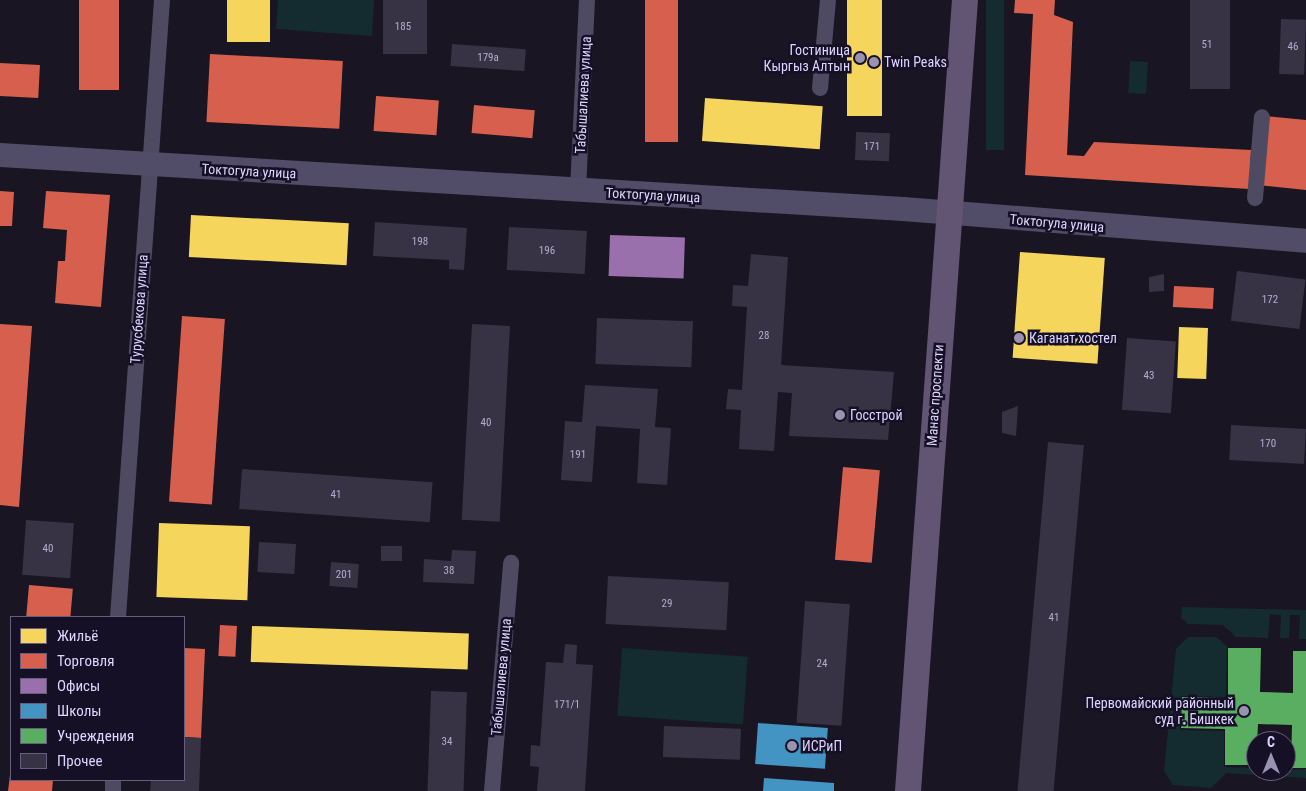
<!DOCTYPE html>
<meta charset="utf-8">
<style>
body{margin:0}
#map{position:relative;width:1306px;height:791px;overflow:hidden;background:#191522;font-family:"Roboto Condensed",sans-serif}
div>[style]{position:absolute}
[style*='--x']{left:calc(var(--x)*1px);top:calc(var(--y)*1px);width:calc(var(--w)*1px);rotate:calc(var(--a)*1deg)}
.green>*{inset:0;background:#142c2f;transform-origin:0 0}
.homes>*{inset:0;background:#f6d55c;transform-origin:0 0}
.shops>*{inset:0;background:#d6604d;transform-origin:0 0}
.offices>*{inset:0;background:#9970ab;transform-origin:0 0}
.schools>*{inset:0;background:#4393c3;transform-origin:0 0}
.public>*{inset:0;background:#5aae61}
.building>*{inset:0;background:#383344;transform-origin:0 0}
.minor>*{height:16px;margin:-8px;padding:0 8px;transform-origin:8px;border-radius:8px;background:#4d4a62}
.secondary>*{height:24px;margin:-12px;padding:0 12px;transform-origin:12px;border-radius:12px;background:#514d68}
.primary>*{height:26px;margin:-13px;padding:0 13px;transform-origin:13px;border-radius:13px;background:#625473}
.dots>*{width:14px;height:14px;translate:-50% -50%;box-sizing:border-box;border:2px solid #161027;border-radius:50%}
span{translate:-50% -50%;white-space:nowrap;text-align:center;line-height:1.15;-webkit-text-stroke:5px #161027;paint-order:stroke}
.number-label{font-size:11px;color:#b4add0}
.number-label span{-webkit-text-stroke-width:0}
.poi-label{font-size:14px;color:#ded6fe}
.right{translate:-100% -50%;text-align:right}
.left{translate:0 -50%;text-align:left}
.street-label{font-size:14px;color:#ded6fe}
.legend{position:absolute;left:10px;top:616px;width:175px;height:165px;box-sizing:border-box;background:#161027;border:1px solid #665f7d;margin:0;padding:6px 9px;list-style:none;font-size:15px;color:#ded6fe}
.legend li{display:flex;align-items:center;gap:10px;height:25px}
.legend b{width:25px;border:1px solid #665f7d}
.north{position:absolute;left:1246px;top:731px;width:50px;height:50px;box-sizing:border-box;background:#161027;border:1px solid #665f7d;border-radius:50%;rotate:0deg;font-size:14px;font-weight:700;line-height:20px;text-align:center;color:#ded6fe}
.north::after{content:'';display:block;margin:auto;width:18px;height:22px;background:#9992b1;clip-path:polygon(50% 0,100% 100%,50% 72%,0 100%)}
</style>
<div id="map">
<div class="green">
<div style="clip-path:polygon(278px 0,374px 0,372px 36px,276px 29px)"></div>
<div style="left:986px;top:0;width:18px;height:150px"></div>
<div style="left:1130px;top:61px;width:18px;height:32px;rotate:3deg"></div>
<div style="clip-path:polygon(1182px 607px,1306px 610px,1306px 639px,1299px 639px,1300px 615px,1290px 615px,1289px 638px,1280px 638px,1281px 615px,1270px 614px,1268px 638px,1236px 637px,1223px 625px,1188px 624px,1181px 618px)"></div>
<div style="clip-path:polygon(1188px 637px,1216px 637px,1227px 646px,1226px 697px,1181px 696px,1180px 730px,1224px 731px,1224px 767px,1256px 768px,1256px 771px,1306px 769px,1306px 778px,1226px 773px,1211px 788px,1173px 785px,1164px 771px,1176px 649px)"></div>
<div style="left:622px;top:648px;width:126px;height:68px;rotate:4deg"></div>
</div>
<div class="homes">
<div style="left:227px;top:0;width:43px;height:42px"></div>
<div style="left:847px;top:0;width:35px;height:116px"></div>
<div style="left:705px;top:98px;width:118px;height:43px;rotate:4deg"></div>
<div style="left:191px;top:215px;width:158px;height:42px;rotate:3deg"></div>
<div style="left:1020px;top:252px;width:85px;height:106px;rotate:4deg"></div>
<div style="left:1179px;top:327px;width:29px;height:51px;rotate:2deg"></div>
<div style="left:159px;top:523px;width:91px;height:74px;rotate:2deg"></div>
<div style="left:252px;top:626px;width:217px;height:36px;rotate:2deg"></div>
</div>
<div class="shops">
<div style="left:79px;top:0;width:40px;height:90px"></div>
<div style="left:645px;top:0;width:33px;height:142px"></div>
<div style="clip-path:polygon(1015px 0,1055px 0,1054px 15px,1073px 22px,1067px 155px,1084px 156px,1094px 142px,1251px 150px,1249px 189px,1025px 175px,1033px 14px,1014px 13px)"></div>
<div style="left:210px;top:54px;width:133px;height:68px;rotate:3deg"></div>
<div style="left:0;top:63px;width:40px;height:33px;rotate:3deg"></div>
<div style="left:376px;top:96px;width:63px;height:35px;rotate:4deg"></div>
<div style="left:474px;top:105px;width:61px;height:28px;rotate:5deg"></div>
<div style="clip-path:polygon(1265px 116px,1306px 120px,1306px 190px,1258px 185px)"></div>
<div style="clip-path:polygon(0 191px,14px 192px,12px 226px,0 226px)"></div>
<div style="clip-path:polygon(46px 191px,110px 195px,101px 307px,55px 303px,58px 261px,65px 261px,67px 230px,43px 228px)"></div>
<div style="left:1174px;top:286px;width:40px;height:21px;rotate:3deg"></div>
<div style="left:182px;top:316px;width:43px;height:186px;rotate:4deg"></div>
<div style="clip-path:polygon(0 324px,32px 326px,19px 507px,0 505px)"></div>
<div style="left:843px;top:467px;width:37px;height:93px;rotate:5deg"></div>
<div style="left:29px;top:585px;width:44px;height:32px;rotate:5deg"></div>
<div style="left:220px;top:625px;width:17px;height:31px;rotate:3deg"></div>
<div style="clip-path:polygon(184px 648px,205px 649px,201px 738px,184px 737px)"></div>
<div style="clip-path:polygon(10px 775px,11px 780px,53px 780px,52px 791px,8px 791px)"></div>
</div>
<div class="offices">
<div style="left:610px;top:235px;width:75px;height:41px;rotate:2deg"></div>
</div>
<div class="schools">
<div style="left:758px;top:723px;width:70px;height:41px;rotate:4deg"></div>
<div style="clip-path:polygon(764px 778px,834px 783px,834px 791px,763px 791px)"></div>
</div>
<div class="public">
<div style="clip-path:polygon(1228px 648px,1261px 648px,1260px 692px,1293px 693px,1293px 651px,1306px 651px,1306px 768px,1291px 768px,1292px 725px,1258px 724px,1256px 765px,1225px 765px,1225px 729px,1181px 728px,1182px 697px,1228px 698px)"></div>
</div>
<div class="building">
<div style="left:383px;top:0;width:44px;height:54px"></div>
<div style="left:1190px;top:0;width:40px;height:89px"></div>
<div style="left:1281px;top:19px;width:25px;height:55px;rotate:2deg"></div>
<div style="left:452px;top:44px;width:74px;height:22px;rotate:4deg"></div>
<div style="left:856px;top:132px;width:34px;height:28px;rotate:2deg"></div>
<div style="clip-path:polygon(375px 222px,467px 228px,464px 270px,449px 269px,449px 260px,373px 256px)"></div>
<div style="left:509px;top:227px;width:78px;height:43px;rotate:3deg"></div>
<div style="clip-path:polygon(751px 254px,788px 257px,781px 365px,894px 372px,888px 440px,789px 436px,792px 393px,778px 392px,774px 451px,739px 449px,741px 410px,726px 409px,728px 389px,742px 390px,747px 307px,732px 306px,733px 285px,748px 286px)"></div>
<div style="left:1237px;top:271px;width:69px;height:50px;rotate:7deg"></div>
<div style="clip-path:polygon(1164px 274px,1164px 291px,1149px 292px,1149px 277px)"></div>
<div style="left:597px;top:318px;width:96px;height:46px;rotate:2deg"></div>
<div style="left:472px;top:324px;width:38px;height:196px;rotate:3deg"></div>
<div style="left:1127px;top:338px;width:49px;height:72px;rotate:4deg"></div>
<div style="clip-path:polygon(585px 385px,658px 389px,655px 427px,671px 428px,667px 485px,637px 483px,640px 429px,596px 426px,592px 482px,561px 480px,565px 421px,582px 422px)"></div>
<div style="clip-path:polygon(1018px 406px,1016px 436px,1002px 433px,1002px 412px)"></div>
<div style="left:1231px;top:425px;width:75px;height:35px;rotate:3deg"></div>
<div style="left:1048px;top:442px;width:36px;height:350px;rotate:5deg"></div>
<div style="left:242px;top:469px;width:191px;height:40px;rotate:4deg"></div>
<div style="left:26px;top:520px;width:48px;height:55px;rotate:4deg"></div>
<div style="left:259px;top:542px;width:37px;height:30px;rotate:3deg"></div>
<div style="left:381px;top:546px;width:21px;height:15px"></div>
<div style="clip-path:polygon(452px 550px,476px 551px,474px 584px,423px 582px,424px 559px,451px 561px)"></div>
<div style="left:331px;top:562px;width:28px;height:24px;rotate:4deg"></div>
<div style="left:608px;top:576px;width:121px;height:48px;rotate:3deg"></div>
<div style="left:805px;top:601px;width:45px;height:122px;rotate:4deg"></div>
<div style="clip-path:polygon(565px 644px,577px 645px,576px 664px,593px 665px,585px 791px,537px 791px,539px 767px,530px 766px,531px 745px,540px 746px,546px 662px,563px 663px)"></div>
<div style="left:431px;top:691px;width:36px;height:100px;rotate:2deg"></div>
<div style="left:664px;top:726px;width:77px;height:31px;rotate:2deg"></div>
<div style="clip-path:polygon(184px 737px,201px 738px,199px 791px,150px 791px,151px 780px,184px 780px)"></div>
</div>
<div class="minor">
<div style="--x:820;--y:88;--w:88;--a:-84.8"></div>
<div style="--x:578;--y:190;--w:190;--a:-87.3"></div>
<div style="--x:1255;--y:198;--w:81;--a:-85.1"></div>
<div style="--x:118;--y:617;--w:619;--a:-85.92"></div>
<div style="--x:113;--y:791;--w:11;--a:-90"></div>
<div style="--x:492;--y:791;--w:229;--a:-85.2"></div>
</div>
<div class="secondary">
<div style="--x:0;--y:155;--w:905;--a:3.42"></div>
<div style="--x:903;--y:209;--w:404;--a:4.5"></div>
</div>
<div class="primary">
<div style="--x:908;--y:791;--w:793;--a:-85.88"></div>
</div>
<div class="dots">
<div style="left:860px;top:58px;background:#9992b1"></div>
<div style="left:874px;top:62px;background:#9992b1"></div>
<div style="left:1019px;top:338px;background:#9992b1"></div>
<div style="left:840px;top:415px;background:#9992b1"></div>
<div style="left:1244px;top:711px;background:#9992b1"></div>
<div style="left:792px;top:746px;background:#9992b1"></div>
</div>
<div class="number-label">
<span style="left:403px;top:27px">185</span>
<span style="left:1207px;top:45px">51</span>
<span style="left:1293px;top:47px">46</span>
<span style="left:488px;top:58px">179а</span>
<span style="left:872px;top:147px">171</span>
<span style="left:420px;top:242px">198</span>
<span style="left:547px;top:251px">196</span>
<span style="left:1270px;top:300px">172</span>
<span style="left:764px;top:336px">28</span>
<span style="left:1149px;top:376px">43</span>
<span style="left:486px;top:423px">40</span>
<span style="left:1268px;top:444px">170</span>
<span style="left:578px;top:455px">191</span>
<span style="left:336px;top:495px">41</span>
<span style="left:48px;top:549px">40</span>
<span style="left:449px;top:571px">38</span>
<span style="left:344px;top:575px">201</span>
<span style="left:667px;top:604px">29</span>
<span style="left:1054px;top:618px">41</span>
<span style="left:822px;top:664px">24</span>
<span style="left:567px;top:705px">171/1</span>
<span style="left:447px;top:742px">34</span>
</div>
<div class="poi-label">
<span class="right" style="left:850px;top:58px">Гостиница<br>Кыргыз Алтын</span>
<span class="left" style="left:884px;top:62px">Twin Peaks</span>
<span class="left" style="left:1029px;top:338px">Каганат хостел</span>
<span class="left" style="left:850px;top:415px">Госстрой</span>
<span class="right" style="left:1234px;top:711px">Первомайский районный<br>суд г. Бишкек</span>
<span class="left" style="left:802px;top:746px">ИСРиП</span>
</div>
<div class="street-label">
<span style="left:583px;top:95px;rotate:-87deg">Табышалиева улица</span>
<span style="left:249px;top:171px;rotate:3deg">Токтогула улица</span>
<span style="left:653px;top:195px;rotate:3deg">Токтогула улица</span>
<span style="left:1057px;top:223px;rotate:5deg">Токтогула улица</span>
<span style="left:139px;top:309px;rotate:-86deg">Турусбекова улица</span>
<span style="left:935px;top:395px;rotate:-86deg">Манас проспекти</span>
<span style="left:501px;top:677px;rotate:-85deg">Табышалиева улица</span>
</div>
<ul class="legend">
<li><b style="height:14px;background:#f6d55c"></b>Жильё</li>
<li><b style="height:14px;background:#d6604d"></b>Торговля</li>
<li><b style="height:14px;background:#9970ab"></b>Офисы</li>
<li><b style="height:14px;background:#4393c3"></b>Школы</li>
<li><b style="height:14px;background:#5aae61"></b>Учреждения</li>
<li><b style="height:14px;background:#383344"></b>Прочее</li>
</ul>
<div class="north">С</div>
</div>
